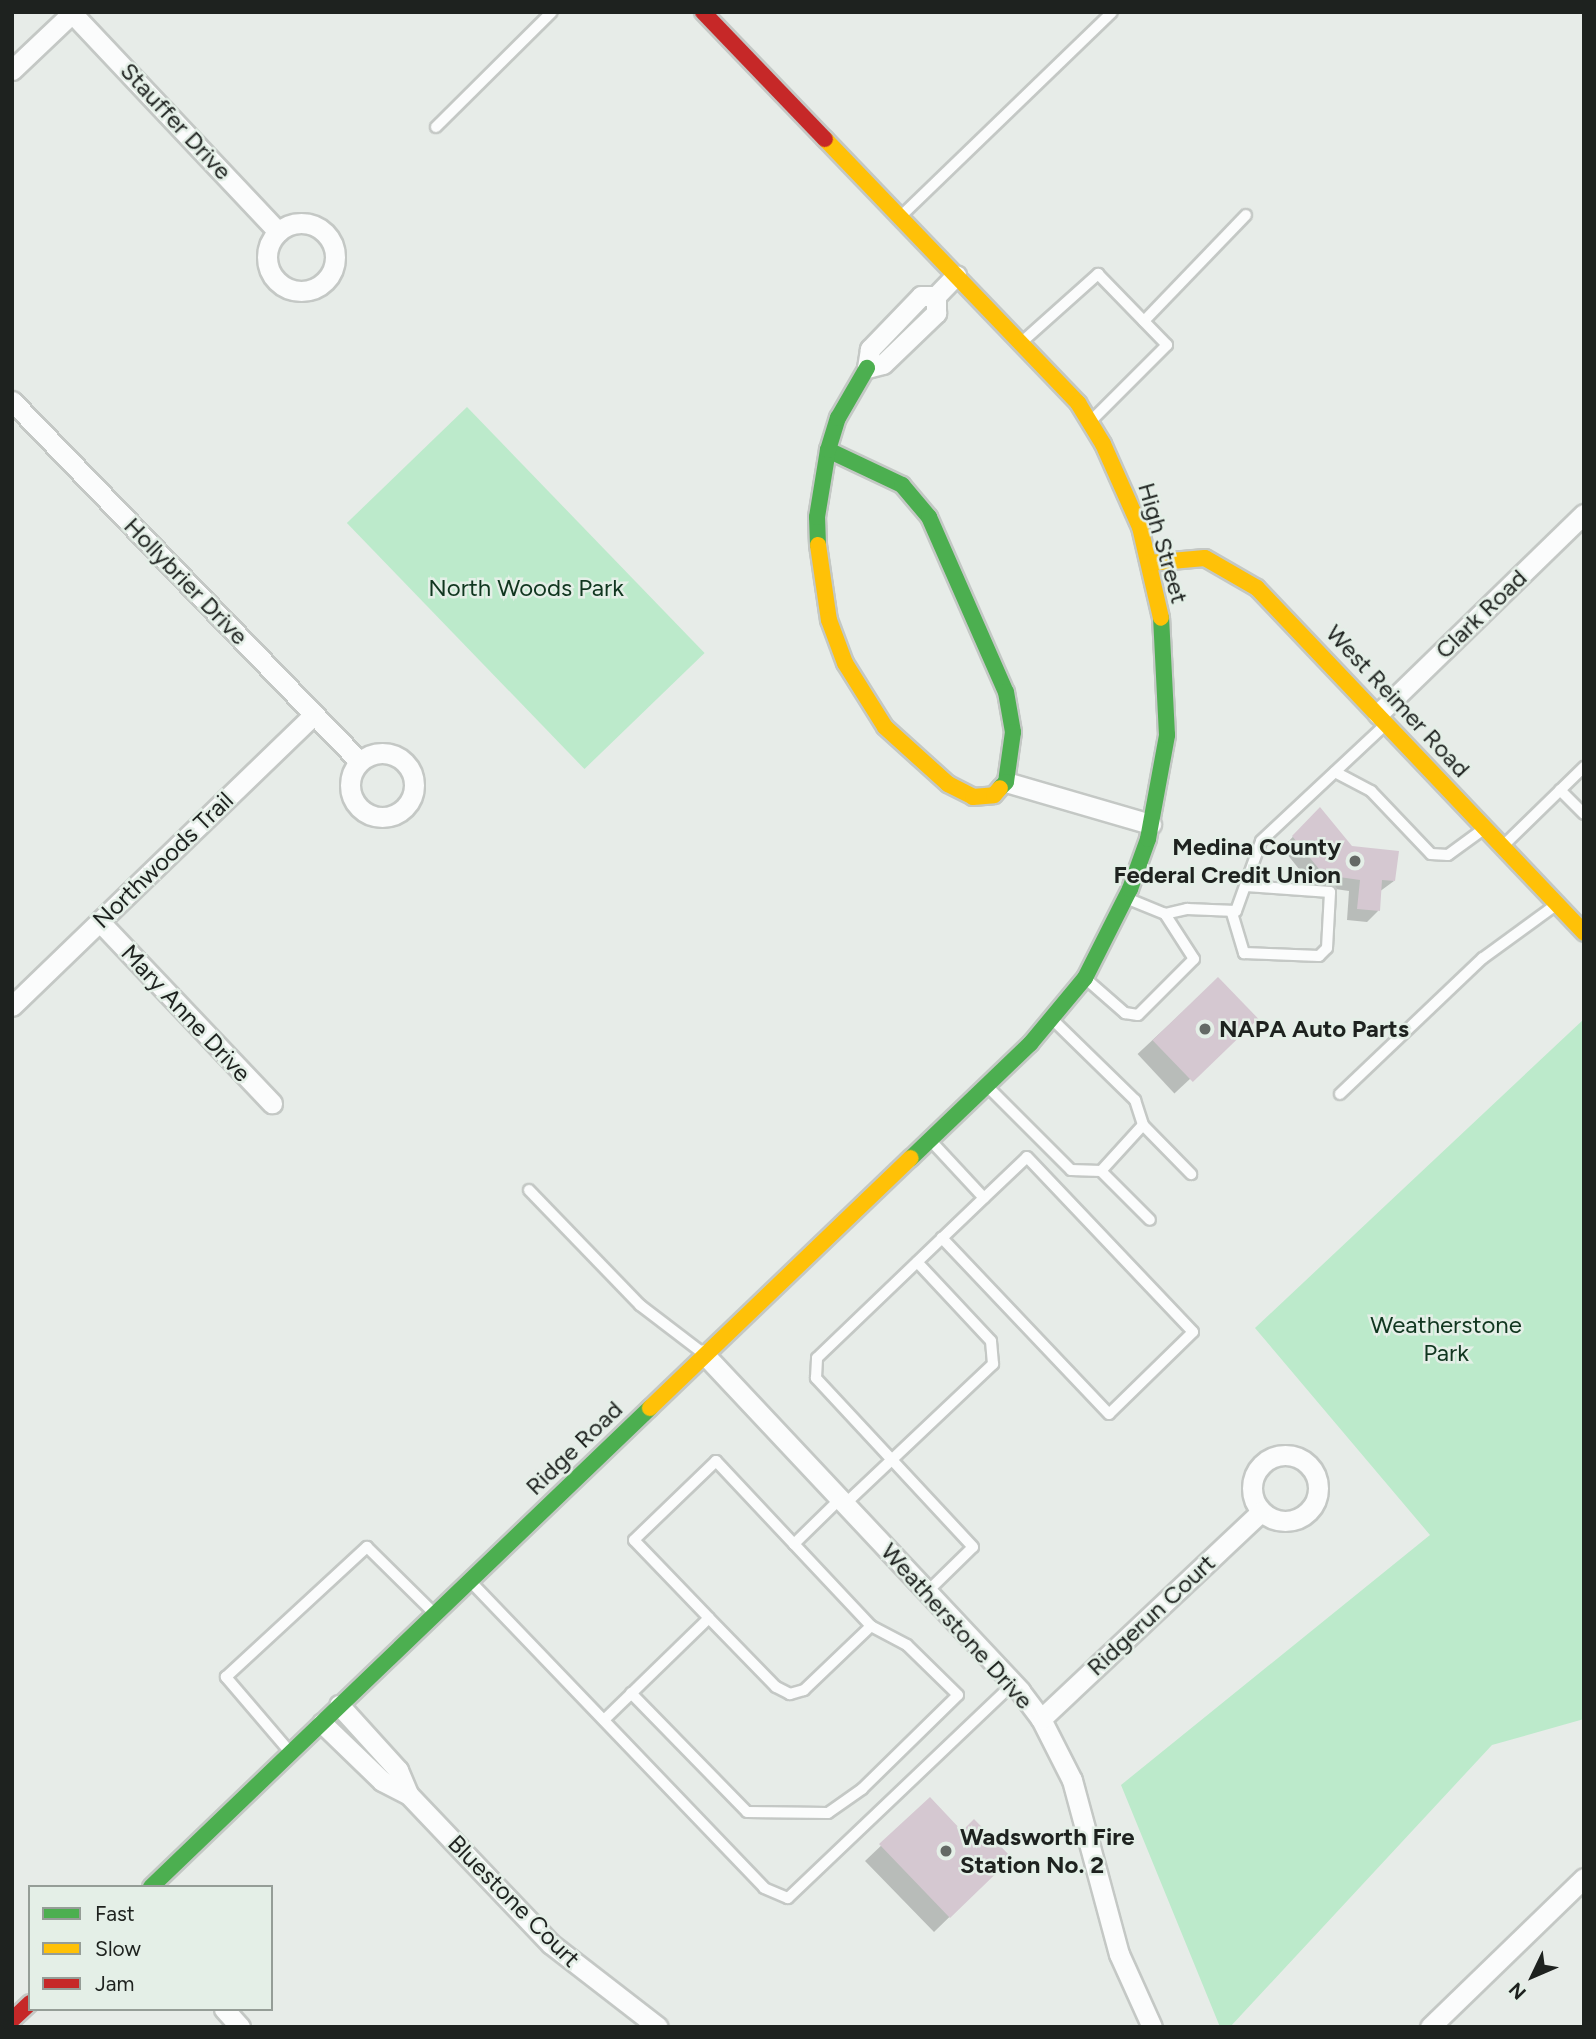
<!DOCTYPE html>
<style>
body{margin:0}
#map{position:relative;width:1596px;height:2039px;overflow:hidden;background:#e7ece8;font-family:Figtree,sans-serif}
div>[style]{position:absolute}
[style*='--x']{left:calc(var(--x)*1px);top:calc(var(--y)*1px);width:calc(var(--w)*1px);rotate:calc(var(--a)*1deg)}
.green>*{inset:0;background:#bceacb;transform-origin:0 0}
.shadow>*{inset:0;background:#0003;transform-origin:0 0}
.building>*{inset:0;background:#d5c8d1;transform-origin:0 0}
.roads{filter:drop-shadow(2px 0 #c4c8c5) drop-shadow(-2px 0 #c4c8c5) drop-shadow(0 2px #c4c8c5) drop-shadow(0 -2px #c4c8c5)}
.lane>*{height:10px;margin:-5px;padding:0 5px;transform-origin:5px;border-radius:5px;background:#fbfcfc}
.street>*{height:19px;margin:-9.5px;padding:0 9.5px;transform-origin:9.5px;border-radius:9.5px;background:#fbfcfc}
.street>.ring{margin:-9.5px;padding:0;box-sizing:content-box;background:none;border:19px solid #fbfcfc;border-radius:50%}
.fast>*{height:16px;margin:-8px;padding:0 8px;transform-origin:8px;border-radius:8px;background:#4caf50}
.slow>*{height:16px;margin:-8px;padding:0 8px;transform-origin:8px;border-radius:8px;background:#ffc107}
.jam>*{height:16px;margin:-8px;padding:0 8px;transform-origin:8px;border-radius:8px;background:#c62828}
.dots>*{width:19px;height:19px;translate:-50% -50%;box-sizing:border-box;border:4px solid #e4efe7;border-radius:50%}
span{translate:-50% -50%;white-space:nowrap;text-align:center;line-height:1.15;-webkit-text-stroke:5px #e4efe7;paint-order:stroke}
.street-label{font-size:24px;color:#1e221f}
.park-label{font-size:24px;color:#10361f}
.poi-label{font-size:24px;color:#1e221f;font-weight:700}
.right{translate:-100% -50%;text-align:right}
.left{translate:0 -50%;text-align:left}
.frame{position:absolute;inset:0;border:14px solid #1e221f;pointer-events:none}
.legend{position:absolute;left:28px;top:1885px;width:245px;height:126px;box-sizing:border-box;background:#e4efe7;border:2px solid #959d97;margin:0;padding:9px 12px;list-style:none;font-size:21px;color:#1e221f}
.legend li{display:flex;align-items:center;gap:14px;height:35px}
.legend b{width:35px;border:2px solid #959d97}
.north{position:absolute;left:1498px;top:1941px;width:70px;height:70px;-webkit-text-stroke:5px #e4efe7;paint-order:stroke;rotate:226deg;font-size:19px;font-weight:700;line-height:28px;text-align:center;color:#1e221f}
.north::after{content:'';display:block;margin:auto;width:24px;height:32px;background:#1e221f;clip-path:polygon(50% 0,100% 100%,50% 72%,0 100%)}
</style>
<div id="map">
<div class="green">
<div style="left:467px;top:407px;width:342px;height:167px;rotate:46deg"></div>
<div style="clip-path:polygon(1584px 1019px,1584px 1719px,1492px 1745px,1230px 2027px,1220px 2027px,1121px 1785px,1430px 1535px,1255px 1328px)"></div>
</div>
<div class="shadow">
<div style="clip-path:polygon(1319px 810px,1351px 848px,1394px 881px,1379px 892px,1378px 911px,1367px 922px,1347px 920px,1349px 891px,1328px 888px,1319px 881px,1312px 885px,1282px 848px)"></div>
<div style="left:1218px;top:979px;width:54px;height:110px;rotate:47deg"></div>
<div style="clip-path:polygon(930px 1799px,962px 1833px,1010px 1858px,934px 1932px,865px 1861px)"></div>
</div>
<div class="building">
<div style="clip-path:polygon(1320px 807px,1352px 846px,1399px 851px,1395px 881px,1382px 880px,1380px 911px,1357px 909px,1360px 880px,1339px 877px,1332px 870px,1324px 875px,1292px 836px)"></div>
<div style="left:1218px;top:977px;width:58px;height:91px;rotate:46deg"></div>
<div style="clip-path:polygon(930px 1797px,962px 1831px,974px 1819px,1012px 1858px,950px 1918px,879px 1844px)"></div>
</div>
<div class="roads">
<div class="lane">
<div style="--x:436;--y:127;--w:163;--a:-44.8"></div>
<div style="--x:901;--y:216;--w:293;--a:-44"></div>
<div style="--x:1144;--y:321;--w:147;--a:-46.1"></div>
<div style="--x:1023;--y:341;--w:101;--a:-41.8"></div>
<div style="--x:1098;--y:274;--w:99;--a:45.8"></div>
<div style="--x:1167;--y:345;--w:107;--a:135"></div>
<div style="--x:1335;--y:772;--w:41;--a:27.8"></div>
<div style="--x:1371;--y:791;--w:87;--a:46.4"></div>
<div style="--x:1431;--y:854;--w:17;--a:3"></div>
<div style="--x:1448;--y:855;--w:46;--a:-36.1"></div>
<div style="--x:1560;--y:790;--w:34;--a:45"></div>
<div style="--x:1504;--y:845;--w:112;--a:-44.3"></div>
<div style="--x:1126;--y:898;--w:42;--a:22.3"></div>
<div style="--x:1165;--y:914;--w:23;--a:-13"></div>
<div style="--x:1187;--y:909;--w:49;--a:2.3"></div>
<div style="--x:1236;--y:911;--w:74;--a:-70.3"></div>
<div style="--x:1261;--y:841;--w:170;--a:-43.1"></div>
<div style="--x:1232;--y:913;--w:42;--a:73.3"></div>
<div style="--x:1244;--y:953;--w:75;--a:2.3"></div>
<div style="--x:1319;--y:956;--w:11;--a:-45"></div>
<div style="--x:1327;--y:948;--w:56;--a:-86.9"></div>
<div style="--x:1330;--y:892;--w:84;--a:-175.9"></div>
<div style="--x:1086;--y:979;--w:52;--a:41.1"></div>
<div style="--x:1125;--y:1013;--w:13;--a:9"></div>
<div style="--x:1138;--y:1015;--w:79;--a:-45"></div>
<div style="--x:1194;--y:959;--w:54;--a:-122.8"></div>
<div style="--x:1053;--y:1020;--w:115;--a:44.3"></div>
<div style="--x:1135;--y:1100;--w:26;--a:72"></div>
<div style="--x:1143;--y:1125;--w:69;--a:45.6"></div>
<div style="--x:988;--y:1087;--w:117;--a:45"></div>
<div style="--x:1071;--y:1170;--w:30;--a:2"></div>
<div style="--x:1101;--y:1171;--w:69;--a:45"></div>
<div style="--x:1340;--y:1094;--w:197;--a:-43.6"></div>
<div style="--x:1483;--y:958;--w:92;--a:-36.1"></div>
<div style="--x:932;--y:1142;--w:76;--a:47.1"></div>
<div style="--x:1101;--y:1171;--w:62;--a:-47.6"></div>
<div style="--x:529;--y:1190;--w:160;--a:46"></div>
<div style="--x:640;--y:1305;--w:81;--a:37.4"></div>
<div style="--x:845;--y:1504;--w:204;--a:-43.4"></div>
<div style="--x:993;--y:1364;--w:23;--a:-95"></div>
<div style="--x:991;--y:1341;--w:108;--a:-133.1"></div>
<div style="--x:794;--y:1544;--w:112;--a:46.8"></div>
<div style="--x:472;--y:1583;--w:422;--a:46.2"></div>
<div style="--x:764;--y:1888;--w:26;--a:23"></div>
<div style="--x:788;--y:1898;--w:311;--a:-43.6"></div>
<div style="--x:927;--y:1592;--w:64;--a:-44.4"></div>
<div style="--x:973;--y:1547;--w:231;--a:-132.9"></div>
<div style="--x:816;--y:1378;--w:20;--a:-87"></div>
<div style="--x:817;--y:1358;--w:231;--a:-43.8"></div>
<div style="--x:984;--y:1198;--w:59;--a:-43.6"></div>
<div style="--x:1027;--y:1157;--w:241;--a:46.5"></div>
<div style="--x:1193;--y:1332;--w:117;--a:135.7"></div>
<div style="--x:1109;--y:1414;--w:243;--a:-133.5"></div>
<div style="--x:631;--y:1693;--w:166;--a:45.7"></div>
<div style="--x:747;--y:1812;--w:81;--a:0.7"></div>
<div style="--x:828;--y:1813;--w:42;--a:-35.2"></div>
<div style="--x:862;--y:1789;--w:134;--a:-44.4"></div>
<div style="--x:958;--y:1695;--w:71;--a:-135.6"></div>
<div style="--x:907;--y:1645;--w:41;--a:-152.2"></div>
<div style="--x:871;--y:1626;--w:93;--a:136.3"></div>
<div style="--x:804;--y:1690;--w:15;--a:164"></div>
<div style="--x:790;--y:1694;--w:16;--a:-153"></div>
<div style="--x:776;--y:1687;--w:96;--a:-134.2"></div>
<div style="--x:604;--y:1720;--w:146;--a:-44.2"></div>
<div style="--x:709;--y:1618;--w:108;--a:-133.9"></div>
<div style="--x:634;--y:1540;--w:114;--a:-43.9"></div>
<div style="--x:716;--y:1461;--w:114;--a:46.8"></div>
<div style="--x:794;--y:1544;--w:64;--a:-44.4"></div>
<div style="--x:290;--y:1752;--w:99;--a:-130.5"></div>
<div style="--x:226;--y:1677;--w:192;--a:-42.7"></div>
<div style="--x:367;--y:1547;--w:95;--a:44.6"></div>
</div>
<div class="street">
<div style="--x:71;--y:12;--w:302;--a:46.7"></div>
<div style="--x:12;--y:70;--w:83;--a:-43.5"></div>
<div class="ring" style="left:267px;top:223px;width:49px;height:49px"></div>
<div style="--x:936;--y:296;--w:15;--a:180"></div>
<div style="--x:921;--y:296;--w:74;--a:133.9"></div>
<div style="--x:870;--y:349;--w:19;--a:99"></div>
<div style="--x:867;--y:368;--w:16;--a:-14"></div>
<div style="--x:883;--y:364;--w:74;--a:-43.9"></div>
<div style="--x:936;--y:313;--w:17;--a:-90"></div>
<div style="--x:936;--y:296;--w:29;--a:-46"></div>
<div style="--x:12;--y:401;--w:501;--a:46.05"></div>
<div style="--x:1378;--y:714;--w:287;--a:-44.2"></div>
<div class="ring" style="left:350px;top:753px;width:45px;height:45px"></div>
<div style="--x:1006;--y:782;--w:151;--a:16.2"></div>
<div style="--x:100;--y:922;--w:250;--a:46.5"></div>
<div style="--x:12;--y:1006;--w:420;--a:-44"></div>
<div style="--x:704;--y:1354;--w:462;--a:46.8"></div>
<div style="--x:1020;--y:1691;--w:35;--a:53"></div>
<div style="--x:1041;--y:1719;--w:68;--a:63.1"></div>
<div style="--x:1072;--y:1780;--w:180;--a:74.9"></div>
<div style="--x:1119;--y:1954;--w:80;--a:65.7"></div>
<div class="ring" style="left:1252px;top:1455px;width:47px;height:47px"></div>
<div style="--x:339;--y:1705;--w:88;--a:47.8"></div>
<div style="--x:398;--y:1770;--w:26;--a:67"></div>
<div style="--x:1041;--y:1719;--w:302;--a:-43.3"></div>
<div style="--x:322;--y:1723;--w:83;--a:44"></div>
<div style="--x:382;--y:1781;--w:29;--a:27"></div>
<div style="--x:408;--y:1794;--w:207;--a:46.4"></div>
<div style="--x:551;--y:1944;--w:135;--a:37.8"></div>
<div style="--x:224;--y:2009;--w:24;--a:48"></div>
<div style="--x:1430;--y:2027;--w:214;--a:-44.1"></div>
</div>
<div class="fast">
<div style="--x:828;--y:450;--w:82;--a:25.3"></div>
<div style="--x:902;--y:485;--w:42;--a:49.8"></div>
<div style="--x:929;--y:517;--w:191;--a:66.3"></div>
<div style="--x:1006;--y:692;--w:41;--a:80.1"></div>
<div style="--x:1013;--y:732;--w:50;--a:98"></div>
<div style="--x:1006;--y:782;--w:8;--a:135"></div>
<div style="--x:818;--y:545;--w:28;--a:-92"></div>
<div style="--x:817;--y:517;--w:68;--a:-80.7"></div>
<div style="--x:828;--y:450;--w:34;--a:-73"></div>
<div style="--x:838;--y:418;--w:58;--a:-59.9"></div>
<div style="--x:911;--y:1158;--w:165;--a:-43.8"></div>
<div style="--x:1030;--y:1044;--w:86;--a:-50.2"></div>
<div style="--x:1085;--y:978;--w:100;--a:-63.2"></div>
<div style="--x:1130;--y:889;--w:53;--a:-70.2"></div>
<div style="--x:1148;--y:839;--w:106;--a:-79.6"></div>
<div style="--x:1167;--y:735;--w:117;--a:-92.9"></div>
<div style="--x:151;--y:1887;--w:692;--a:-43.83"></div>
</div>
<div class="slow">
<div style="--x:825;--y:139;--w:366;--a:46.2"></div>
<div style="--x:1078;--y:403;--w:48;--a:58.6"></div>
<div style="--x:1103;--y:444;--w:91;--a:66"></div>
<div style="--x:1140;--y:527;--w:93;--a:77"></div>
<div style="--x:818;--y:545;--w:76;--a:81.7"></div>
<div style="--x:829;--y:620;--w:46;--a:69.6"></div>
<div style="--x:845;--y:663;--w:75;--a:58"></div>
<div style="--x:885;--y:727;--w:85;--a:42.1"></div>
<div style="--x:948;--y:784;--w:28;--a:27"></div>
<div style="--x:973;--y:797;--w:21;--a:-5"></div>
<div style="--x:994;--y:795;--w:9;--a:-49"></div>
<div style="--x:1149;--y:563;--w:56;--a:-5.1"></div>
<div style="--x:1205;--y:558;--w:60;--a:30"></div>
<div style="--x:1257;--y:588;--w:475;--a:46.5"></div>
<div style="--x:650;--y:1408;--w:361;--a:-43.8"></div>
</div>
<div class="jam">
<div style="--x:703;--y:12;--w:176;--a:46.2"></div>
<div style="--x:12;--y:2020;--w:25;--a:-43"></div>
</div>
</div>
<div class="dots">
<div style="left:1355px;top:861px;background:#646965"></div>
<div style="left:1205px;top:1029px;background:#646965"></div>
<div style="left:946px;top:1851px;background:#646965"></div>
</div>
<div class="street-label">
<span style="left:176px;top:121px;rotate:47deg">Stauffer Drive</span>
<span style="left:1163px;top:543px;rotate:74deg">High Street</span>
<span style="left:186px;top:581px;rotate:46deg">Hollybrier Drive</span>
<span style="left:1481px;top:614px;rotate:-44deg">Clark Road</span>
<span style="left:1398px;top:701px;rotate:47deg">West Reimer Road</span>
<span style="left:163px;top:860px;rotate:-44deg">Northwoods Trail</span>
<span style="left:186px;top:1013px;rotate:47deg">Mary Anne Drive</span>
<span style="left:574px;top:1448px;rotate:-44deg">Ridge Road</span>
<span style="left:1151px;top:1615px;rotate:-43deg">Ridgerun Court</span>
<span style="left:957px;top:1626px;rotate:48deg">Weatherstone Drive</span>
<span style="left:514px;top:1901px;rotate:45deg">Bluestone Court</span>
</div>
<div class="park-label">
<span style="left:526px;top:588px">North Woods Park</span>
<span style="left:1446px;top:1339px">Weatherstone<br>Park</span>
</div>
<div class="poi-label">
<span class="right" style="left:1341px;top:861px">Medina County<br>Federal Credit Union</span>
<span class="left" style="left:1219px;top:1029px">NAPA Auto Parts</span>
<span class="left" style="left:960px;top:1851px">Wadsworth Fire<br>Station No. 2</span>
</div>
<div class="frame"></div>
<ul class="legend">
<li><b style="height:9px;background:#4caf50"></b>Fast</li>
<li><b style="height:9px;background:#ffc107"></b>Slow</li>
<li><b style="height:9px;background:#c62828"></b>Jam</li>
</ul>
<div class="north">N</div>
</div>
